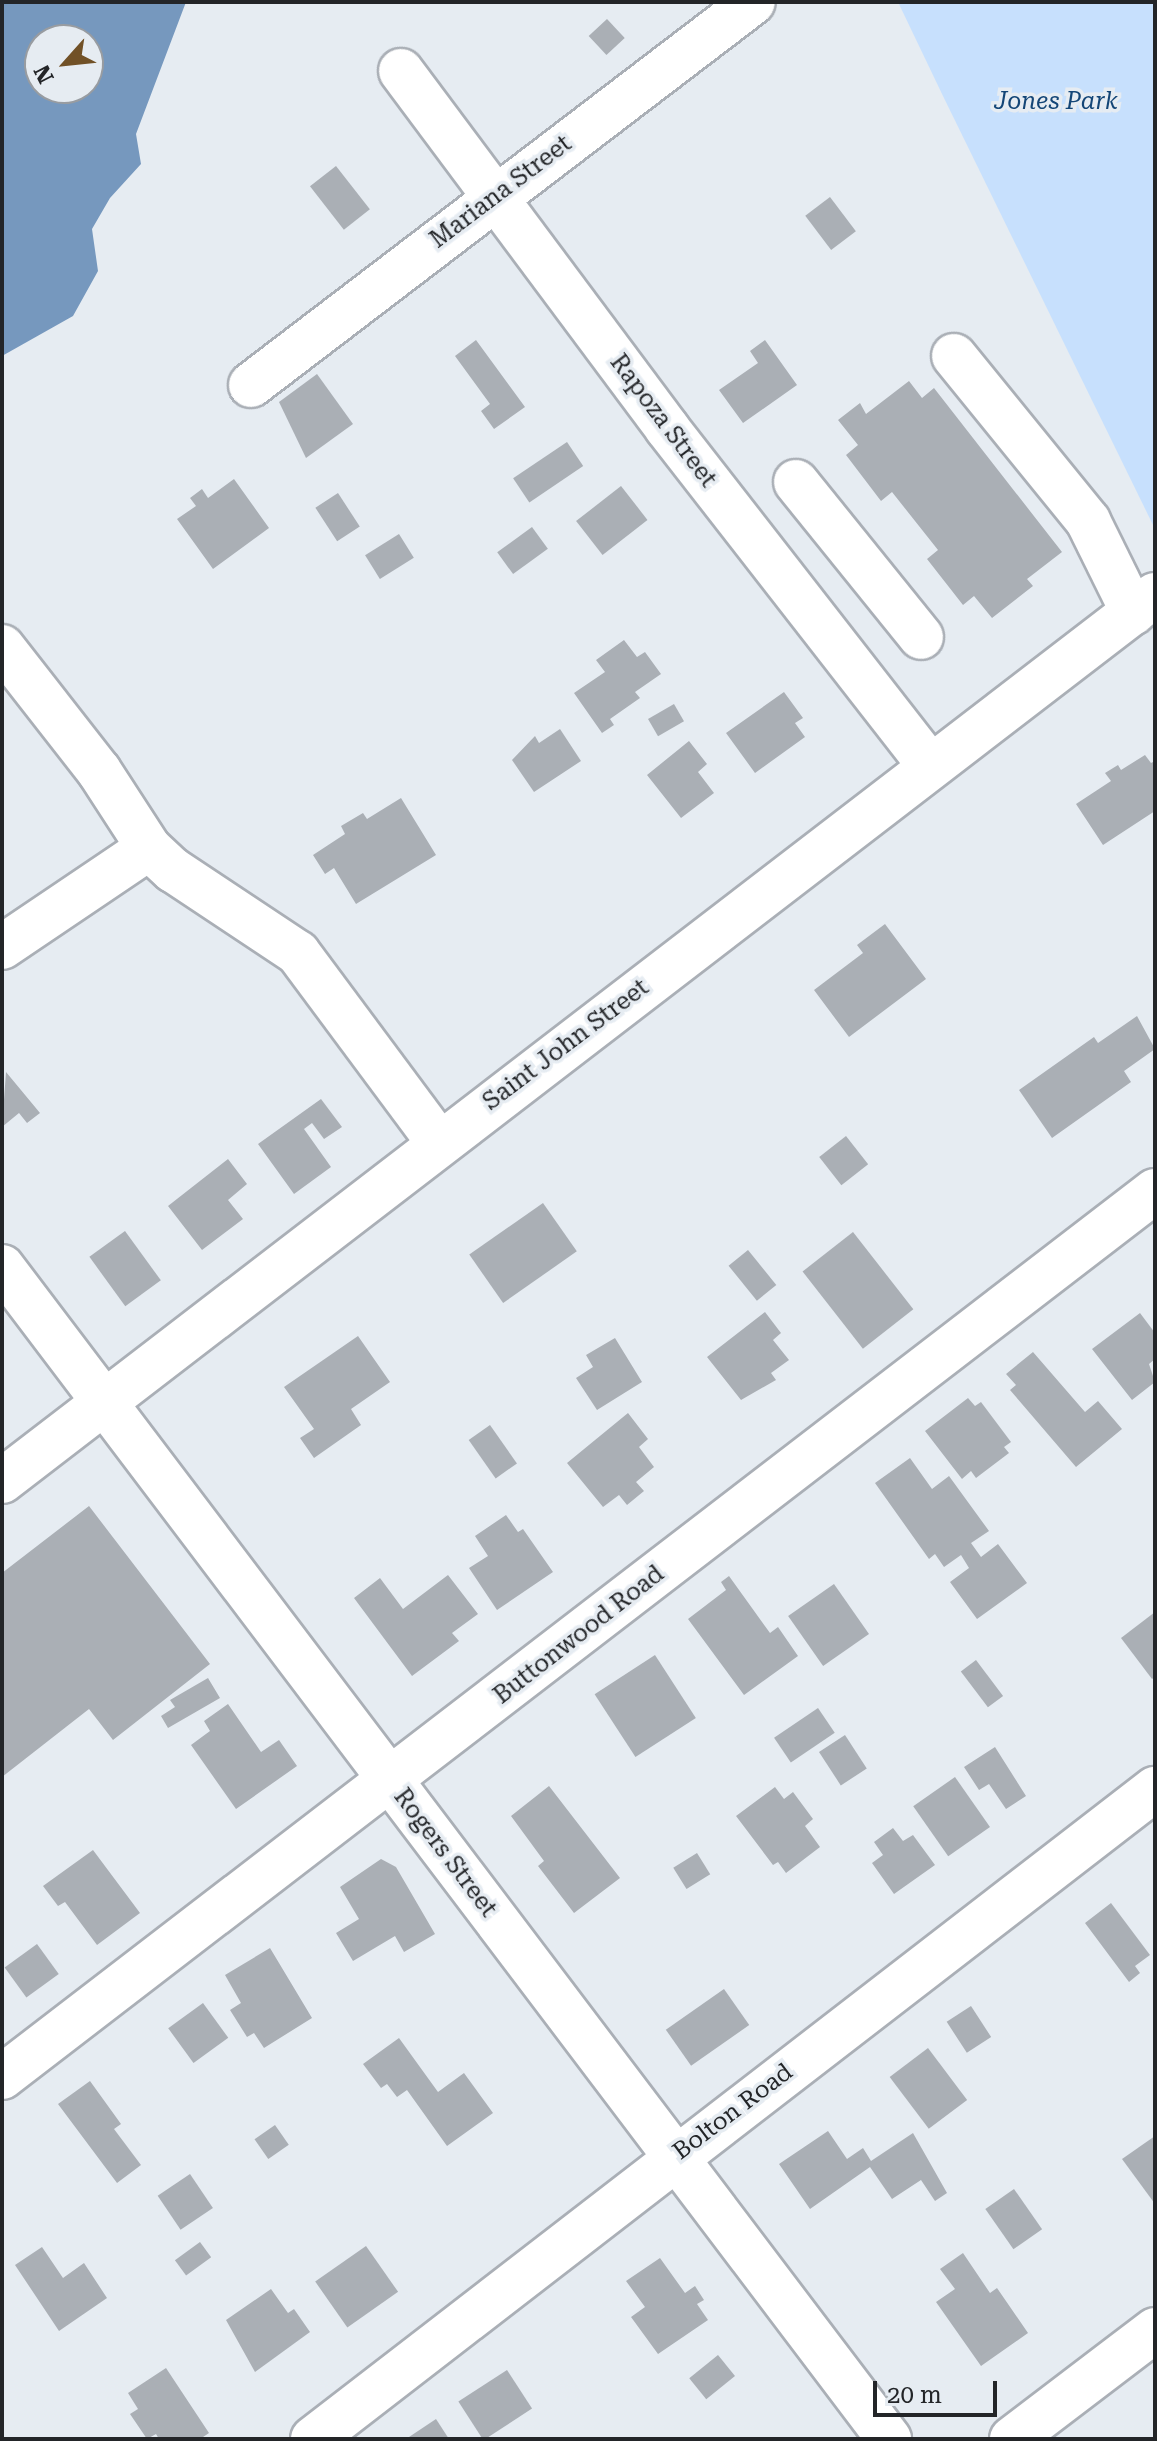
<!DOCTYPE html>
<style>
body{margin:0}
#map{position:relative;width:1157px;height:2441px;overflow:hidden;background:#e6ecf2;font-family:"Roboto Serif",serif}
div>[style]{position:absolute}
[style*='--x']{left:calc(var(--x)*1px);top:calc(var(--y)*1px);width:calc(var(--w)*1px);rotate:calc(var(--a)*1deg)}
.green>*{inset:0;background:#c7e0fd}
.water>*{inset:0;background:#7698be}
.building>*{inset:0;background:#aaafb5;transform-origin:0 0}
.roads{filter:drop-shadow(2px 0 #aaafb6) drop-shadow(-2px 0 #aaafb6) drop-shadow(0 2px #aaafb6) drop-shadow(0 -2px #aaafb6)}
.minor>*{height:44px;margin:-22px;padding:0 22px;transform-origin:22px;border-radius:22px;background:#fff}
span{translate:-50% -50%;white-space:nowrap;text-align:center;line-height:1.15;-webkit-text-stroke:7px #e6ecf2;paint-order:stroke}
.park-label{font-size:24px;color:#144677;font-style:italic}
.street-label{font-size:24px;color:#232528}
.frame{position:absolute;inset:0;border:4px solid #232528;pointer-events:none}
.north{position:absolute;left:24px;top:24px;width:80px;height:80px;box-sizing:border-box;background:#e6ecf2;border:2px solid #989ca1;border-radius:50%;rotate:243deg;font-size:22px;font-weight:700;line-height:32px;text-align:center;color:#232528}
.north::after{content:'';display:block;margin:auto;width:28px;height:36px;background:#715127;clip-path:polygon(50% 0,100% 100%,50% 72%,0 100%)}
.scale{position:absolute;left:873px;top:2381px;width:124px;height:36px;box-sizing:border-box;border:4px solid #232528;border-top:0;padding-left:10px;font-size:24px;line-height:28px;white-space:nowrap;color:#232528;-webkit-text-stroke:6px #e6ecf2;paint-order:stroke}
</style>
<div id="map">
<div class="green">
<div style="clip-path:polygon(898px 2px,1155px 2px,1155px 529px,943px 96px)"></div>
</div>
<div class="water">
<div style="clip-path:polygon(evenodd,2px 2px,186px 2px,136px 134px,141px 164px,110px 198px,92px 229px,98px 271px,73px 316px,2px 356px,2px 2px,40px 40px,88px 40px,88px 88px,40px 88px,40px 40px)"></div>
</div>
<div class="building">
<div style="left:607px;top:19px;width:26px;height:25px;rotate:47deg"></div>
<div style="left:336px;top:166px;width:55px;height:33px;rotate:52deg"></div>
<div style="left:830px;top:197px;width:43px;height:31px;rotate:53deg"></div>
<div style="clip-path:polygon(476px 340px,525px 407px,494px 429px,481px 411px,490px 404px,455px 356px)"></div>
<div style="clip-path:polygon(765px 340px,797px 385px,743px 423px,719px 390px,758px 363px,750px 351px)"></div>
<div style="clip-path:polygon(317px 374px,353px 424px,306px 458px,279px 402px)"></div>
<div style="clip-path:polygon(909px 381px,922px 398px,934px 388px,1062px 552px,1027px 579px,1033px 586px,992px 618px,974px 596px,963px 605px,927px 559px,938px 550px,892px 492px,881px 501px,846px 455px,858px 445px,838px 420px,860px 403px,866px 414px)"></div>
<div style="left:567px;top:442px;width:29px;height:65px;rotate:56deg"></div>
<div style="clip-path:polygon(234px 479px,269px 528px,213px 569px,177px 519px,196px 506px,190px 498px,202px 489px,208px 498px)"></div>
<div style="left:621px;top:486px;width:43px;height:57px;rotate:52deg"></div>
<div style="left:338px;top:493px;width:40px;height:27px;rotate:57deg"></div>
<div style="left:532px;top:527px;width:27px;height:43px;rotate:54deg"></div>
<div style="left:399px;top:534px;width:28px;height:40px;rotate:58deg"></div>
<div style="clip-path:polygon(624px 640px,637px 657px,645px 652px,661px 674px,635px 692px,640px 698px,610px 719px,614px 725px,602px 733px,574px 693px,605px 672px,596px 660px)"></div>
<div style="clip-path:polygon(784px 692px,803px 718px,795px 723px,805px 737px,755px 773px,726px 733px)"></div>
<div style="left:674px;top:704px;width:20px;height:30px;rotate:60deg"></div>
<div style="clip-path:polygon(560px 729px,581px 761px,534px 792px,512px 760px,535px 736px,539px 743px)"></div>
<div style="clip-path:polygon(689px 741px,707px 764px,698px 772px,714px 793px,681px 818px,647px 775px)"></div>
<div style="clip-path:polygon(1145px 755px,1151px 763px,1155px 761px,1155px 811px,1103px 845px,1076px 804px,1111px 781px,1105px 773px,1118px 765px,1121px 770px)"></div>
<div style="clip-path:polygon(401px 798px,436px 855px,356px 904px,334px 868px,325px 874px,313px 855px,345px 834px,341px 826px,363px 813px,367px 819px)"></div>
<div style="clip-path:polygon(885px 924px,926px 979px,849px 1037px,814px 990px,863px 953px,857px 945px)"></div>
<div style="clip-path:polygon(1137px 1016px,1155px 1049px,1124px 1071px,1131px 1082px,1052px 1138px,1019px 1090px,1094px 1037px,1098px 1043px)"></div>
<div style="clip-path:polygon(6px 1072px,40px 1113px,27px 1123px,19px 1113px,2px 1127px)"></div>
<div style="clip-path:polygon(321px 1099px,342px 1127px,324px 1139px,312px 1123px,304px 1129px,331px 1167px,294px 1194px,258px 1144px)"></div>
<div style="left:846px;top:1136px;width:36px;height:34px;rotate:52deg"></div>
<div style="clip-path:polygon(228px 1159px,247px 1184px,228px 1200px,243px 1219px,202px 1250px,168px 1206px)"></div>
<div style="left:543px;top:1203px;width:59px;height:90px;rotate:55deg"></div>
<div style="left:125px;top:1231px;width:61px;height:44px;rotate:54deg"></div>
<div style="left:853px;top:1232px;width:98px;height:64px;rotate:52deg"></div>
<div style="left:748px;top:1250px;width:45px;height:25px;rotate:51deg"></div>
<div style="clip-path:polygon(765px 1312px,781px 1333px,773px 1340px,789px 1360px,771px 1373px,776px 1380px,741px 1400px,707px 1357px)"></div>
<div style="clip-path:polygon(1140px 1313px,1155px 1333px,1155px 1359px,1149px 1364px,1155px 1382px,1132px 1400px,1092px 1349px)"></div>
<div style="clip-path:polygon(358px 1336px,390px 1382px,351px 1409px,361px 1425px,314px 1458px,300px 1438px,314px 1429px,284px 1387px)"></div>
<div style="clip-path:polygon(615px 1338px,642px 1382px,597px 1410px,576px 1378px,593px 1367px,586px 1355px)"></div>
<div style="clip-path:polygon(1033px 1352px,1085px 1412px,1098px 1401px,1122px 1429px,1076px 1467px,1010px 1390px,1016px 1385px,1006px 1374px)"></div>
<div style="clip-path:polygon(968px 1398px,975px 1406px,981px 1402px,1011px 1442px,1004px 1447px,1009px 1453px,976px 1478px,971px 1471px,962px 1479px,925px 1431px)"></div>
<div style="clip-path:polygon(628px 1413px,648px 1439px,639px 1447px,654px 1467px,636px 1482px,644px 1491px,627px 1505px,619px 1495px,603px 1507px,567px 1463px)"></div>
<div style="left:490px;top:1425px;width:47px;height:26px;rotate:55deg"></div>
<div style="clip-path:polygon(910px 1458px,932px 1489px,949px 1476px,989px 1531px,971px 1543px,981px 1557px,998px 1544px,1027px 1583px,977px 1619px,950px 1582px,969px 1568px,961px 1555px,944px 1567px,935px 1554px,929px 1559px,875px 1483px)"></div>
<div style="clip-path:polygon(89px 1506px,210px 1664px,113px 1740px,89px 1709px,2px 1777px,2px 1573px)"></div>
<div style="clip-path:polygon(506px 1515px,518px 1532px,523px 1529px,553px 1572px,497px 1610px,469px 1568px,488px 1556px,475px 1536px)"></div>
<div style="clip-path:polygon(448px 1575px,478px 1614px,452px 1633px,459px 1641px,412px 1676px,354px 1598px,380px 1578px,403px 1609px)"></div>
<div style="clip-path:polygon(729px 1576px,770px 1633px,778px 1627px,798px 1656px,744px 1695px,688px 1619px,726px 1590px,721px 1582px)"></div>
<div style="left:834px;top:1584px;width:61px;height:56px;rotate:55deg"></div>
<div style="clip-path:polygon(1155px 1612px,1155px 1677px,1152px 1679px,1121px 1638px)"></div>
<div style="left:655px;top:1655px;width:75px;height:72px;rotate:57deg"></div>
<div style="left:976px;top:1660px;width:45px;height:19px;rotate:53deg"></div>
<div style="clip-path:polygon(208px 1678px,220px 1698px,168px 1728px,161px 1716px,175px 1707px,170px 1700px)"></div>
<div style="clip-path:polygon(228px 1704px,261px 1752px,279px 1740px,297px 1766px,236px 1809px,191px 1745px,210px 1731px,204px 1721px)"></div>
<div style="left:818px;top:1708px;width:30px;height:53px;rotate:56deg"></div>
<div style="left:845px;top:1735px;width:40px;height:31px;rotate:57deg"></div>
<div style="clip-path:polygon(995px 1747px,1026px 1796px,1006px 1809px,989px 1784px,979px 1790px,964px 1767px)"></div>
<div style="left:955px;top:1777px;width:61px;height:51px;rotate:55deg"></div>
<div style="clip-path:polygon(549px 1786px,620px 1878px,574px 1913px,538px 1866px,544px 1861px,511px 1816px)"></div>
<div style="clip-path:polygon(775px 1787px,784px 1799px,793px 1792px,813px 1819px,805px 1826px,820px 1847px,786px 1873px,778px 1862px,773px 1865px,736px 1816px)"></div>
<div style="clip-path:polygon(893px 1828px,903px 1841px,913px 1835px,935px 1865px,894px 1894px,872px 1863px,883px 1855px,874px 1842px)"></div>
<div style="clip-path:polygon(93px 1850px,140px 1913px,97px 1945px,65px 1902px,58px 1906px,43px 1886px)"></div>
<div style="left:697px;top:1853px;width:25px;height:28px;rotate:58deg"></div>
<div style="clip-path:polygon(381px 1859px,396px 1867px,435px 1934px,404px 1952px,395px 1936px,353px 1961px,336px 1933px,359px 1919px,340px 1887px)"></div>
<div style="clip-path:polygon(1111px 1903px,1150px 1955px,1135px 1966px,1140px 1973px,1129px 1982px,1085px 1923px)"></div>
<div style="left:37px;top:1944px;width:37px;height:40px;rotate:54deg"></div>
<div style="clip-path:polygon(270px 1948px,312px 2018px,264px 2048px,254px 2033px,247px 2037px,230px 2010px,241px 2003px,225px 1975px)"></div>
<div style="left:724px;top:1989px;width:44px;height:71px;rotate:55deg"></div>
<div style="left:203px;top:2003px;width:43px;height:43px;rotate:54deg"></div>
<div style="left:971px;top:2006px;width:37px;height:29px;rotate:57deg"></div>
<div style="clip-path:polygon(399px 2038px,438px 2092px,464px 2073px,493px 2113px,447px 2146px,407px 2090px,397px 2097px,387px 2084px,381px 2088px,363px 2064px)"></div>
<div style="left:928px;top:2048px;width:65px;height:48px;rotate:53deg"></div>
<div style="clip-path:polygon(90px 2081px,121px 2124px,114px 2129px,141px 2165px,117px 2183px,58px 2104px)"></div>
<div style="left:275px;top:2125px;width:24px;height:25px;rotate:55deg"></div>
<div style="clip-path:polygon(828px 2131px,847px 2159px,863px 2148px,871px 2161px,913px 2133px,947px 2193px,935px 2201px,921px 2180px,892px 2199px,870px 2167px,810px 2209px,779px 2164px)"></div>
<div style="clip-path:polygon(1155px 2136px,1155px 2204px,1122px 2159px)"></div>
<div style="left:190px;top:2174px;width:41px;height:39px;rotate:56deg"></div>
<div style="left:1014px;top:2189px;width:49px;height:35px;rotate:55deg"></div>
<div style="left:200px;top:2242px;width:19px;height:31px;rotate:54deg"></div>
<div style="left:366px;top:2246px;width:56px;height:62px;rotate:55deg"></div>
<div style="clip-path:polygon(42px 2247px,63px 2278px,84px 2263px,107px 2298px,59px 2331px,15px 2265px)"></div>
<div style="clip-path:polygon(963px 2253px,990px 2293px,997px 2288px,1028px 2333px,981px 2366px,936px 2302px,955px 2289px,940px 2269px)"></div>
<div style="clip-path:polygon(660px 2258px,685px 2293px,695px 2286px,704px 2300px,697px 2304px,708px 2320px,658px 2354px,631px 2317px,645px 2307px,626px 2281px)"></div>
<div style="clip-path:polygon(271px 2289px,288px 2313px,294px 2309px,310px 2332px,255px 2372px,226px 2320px)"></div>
<div style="left:718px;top:2355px;width:27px;height:37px;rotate:51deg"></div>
<div style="clip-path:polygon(166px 2368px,209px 2433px,200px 2439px,159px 2439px,156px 2434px,147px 2439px,130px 2414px,138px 2409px,128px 2393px)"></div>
<div style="left:507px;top:2370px;width:46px;height:58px;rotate:57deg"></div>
<div style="clip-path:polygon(436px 2419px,449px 2439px,406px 2439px)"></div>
</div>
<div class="roads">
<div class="minor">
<div style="--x:401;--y:71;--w:445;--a:53.3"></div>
<div style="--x:667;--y:428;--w:428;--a:52.1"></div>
<div style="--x:954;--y:356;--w:213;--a:50.9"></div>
<div style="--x:1088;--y:521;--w:102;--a:63.7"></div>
<div style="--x:251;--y:385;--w:631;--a:-37.34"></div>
<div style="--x:796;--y:482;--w:199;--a:51.1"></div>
<div style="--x:2;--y:647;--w:157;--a:52"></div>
<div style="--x:99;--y:771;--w:92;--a:57"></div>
<div style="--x:149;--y:848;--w:33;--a:43"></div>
<div style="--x:173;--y:870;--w:150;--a:33.6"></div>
<div style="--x:298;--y:953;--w:237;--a:53.4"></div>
<div style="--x:2;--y:947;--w:177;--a:-34"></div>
<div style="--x:2;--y:1267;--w:1470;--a:52.88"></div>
<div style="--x:2;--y:1481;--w:1454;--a:-37.54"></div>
<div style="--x:2;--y:2077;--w:1454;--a:-37.54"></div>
<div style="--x:313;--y:2439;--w:1064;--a:-37.67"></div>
<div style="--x:1012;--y:2439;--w:180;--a:-37.3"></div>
</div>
</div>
<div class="park-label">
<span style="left:1056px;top:102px">Jones Park</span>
</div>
<div class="street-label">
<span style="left:501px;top:192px;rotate:-37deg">Mariana Street</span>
<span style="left:663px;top:421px;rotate:53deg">Rapoza Street</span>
<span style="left:566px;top:1045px;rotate:-37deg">Saint John Street</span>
<span style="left:579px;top:1635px;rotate:-38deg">Buttonwood Road</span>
<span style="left:445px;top:1853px;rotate:53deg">Rogers Street</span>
<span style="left:733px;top:2112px;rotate:-37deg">Bolton Road</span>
</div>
<div class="frame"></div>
<div class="north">N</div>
<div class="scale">20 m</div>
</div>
